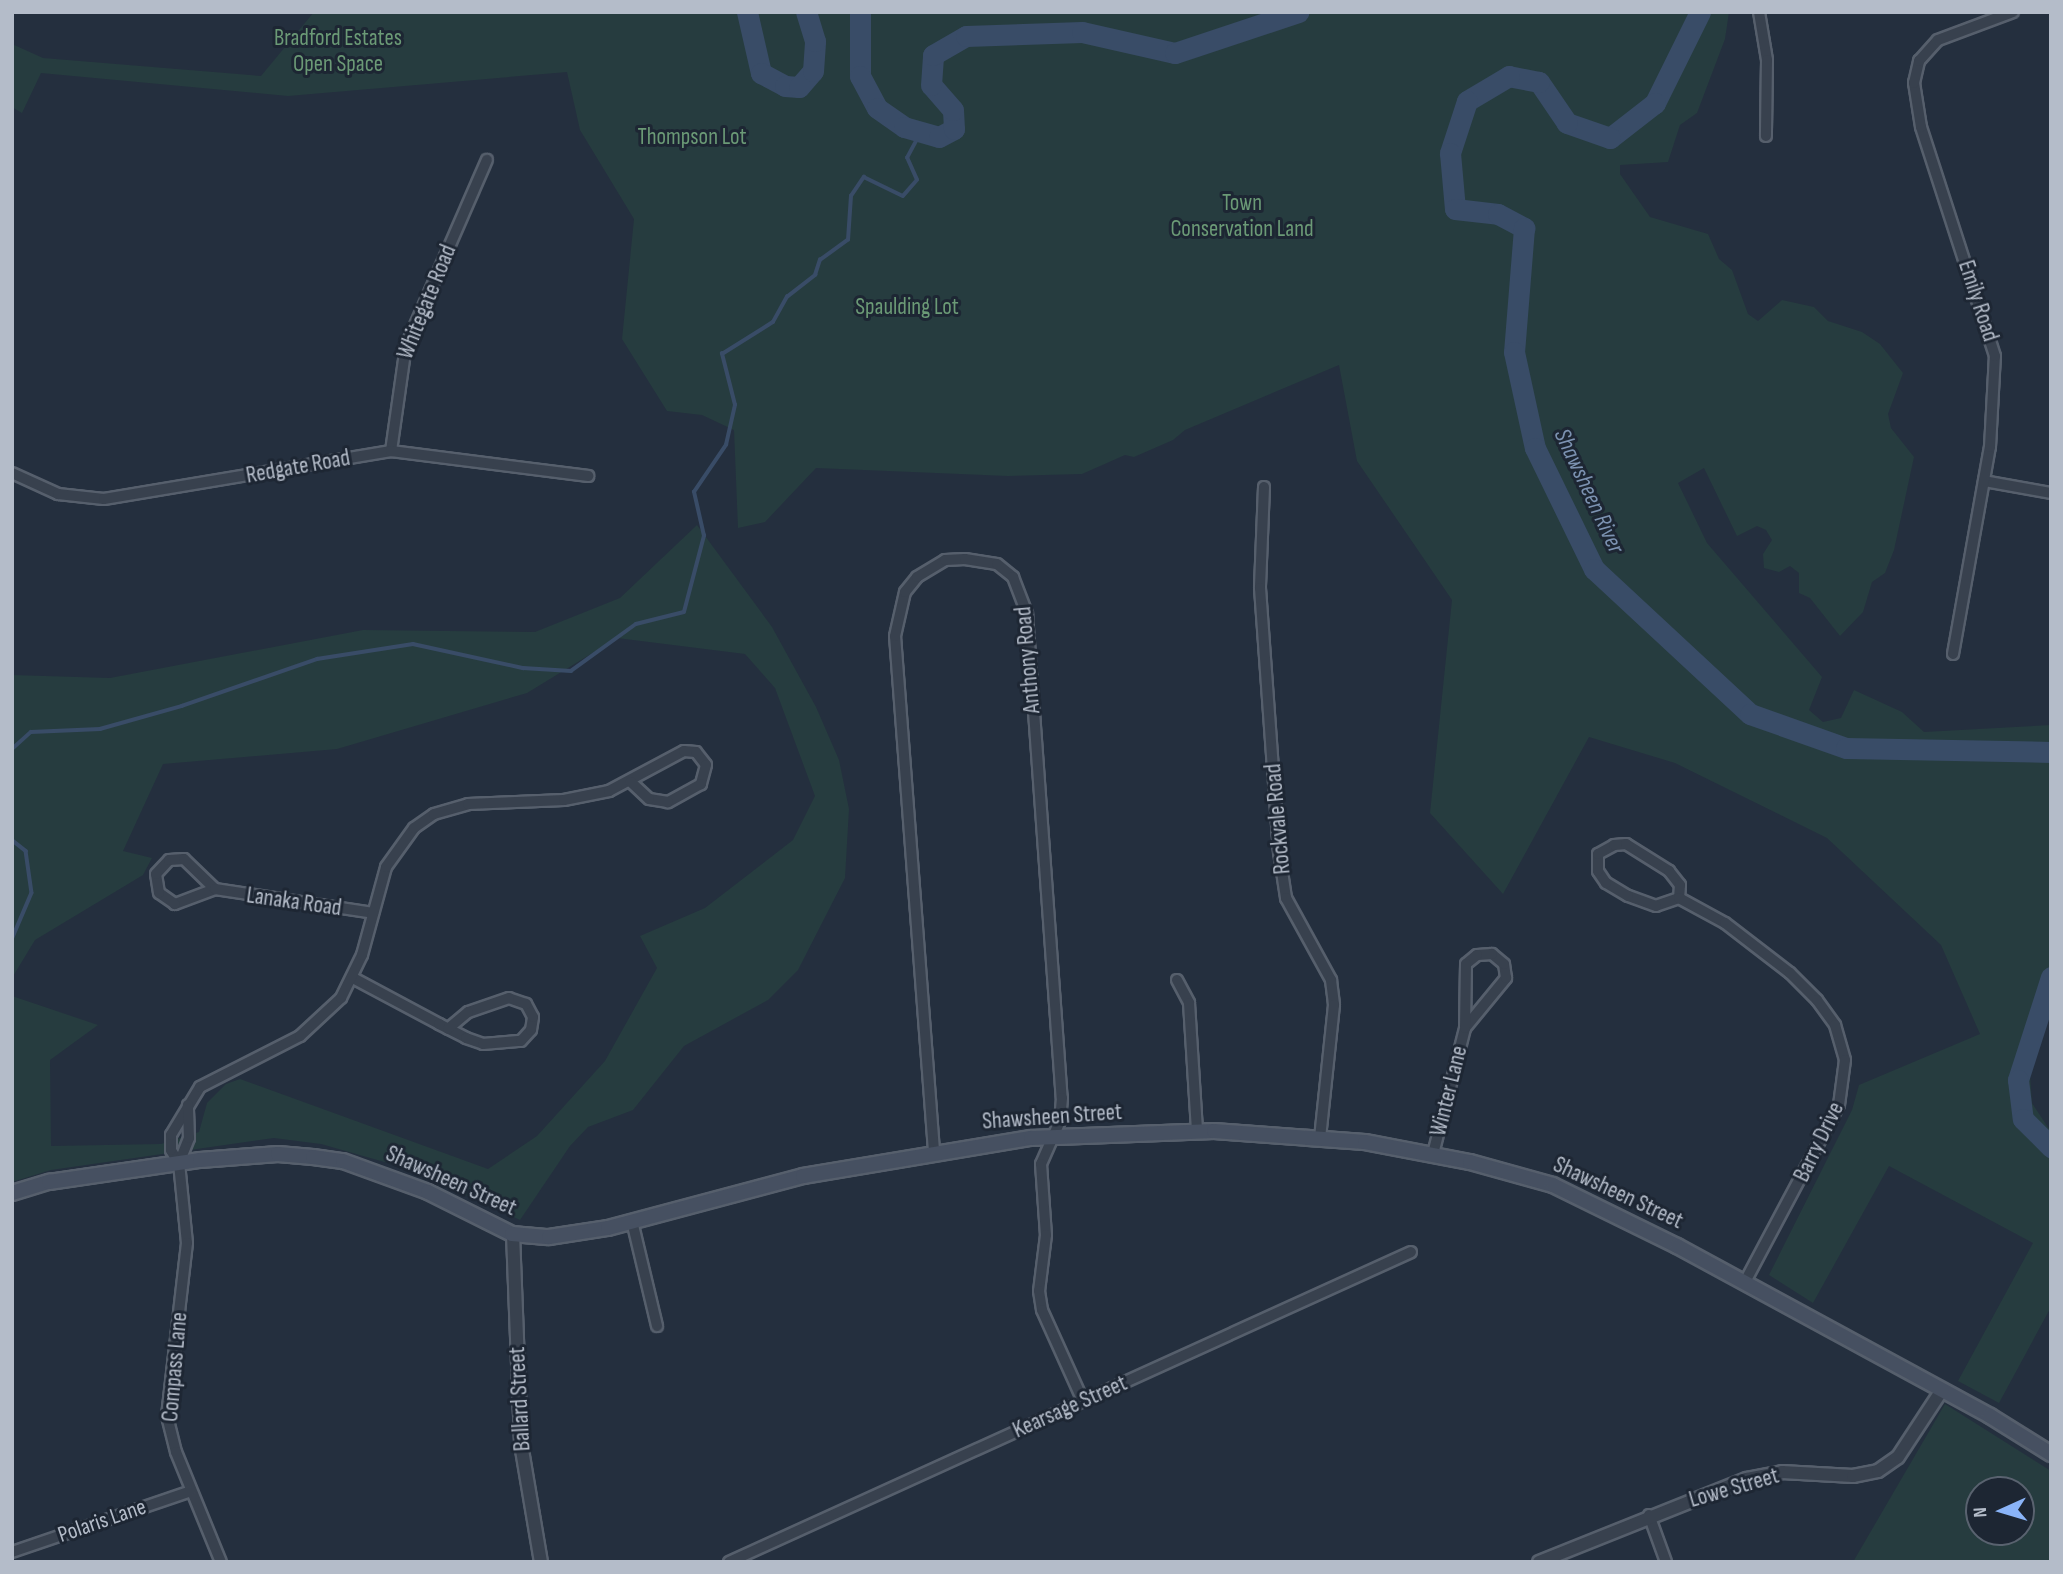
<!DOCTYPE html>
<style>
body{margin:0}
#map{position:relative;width:2063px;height:1574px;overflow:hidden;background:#242f3e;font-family:"Sofia Sans Condensed",sans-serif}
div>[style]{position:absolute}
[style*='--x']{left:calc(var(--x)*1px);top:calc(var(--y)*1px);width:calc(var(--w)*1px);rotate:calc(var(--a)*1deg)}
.green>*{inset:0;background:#263c3f}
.stream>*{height:3.5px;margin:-1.75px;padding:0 1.75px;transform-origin:1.75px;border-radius:1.75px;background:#394c67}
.river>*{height:21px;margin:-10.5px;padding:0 10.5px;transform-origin:10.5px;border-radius:10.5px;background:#394c67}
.roads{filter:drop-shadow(2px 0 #565f6c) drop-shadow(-2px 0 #565f6c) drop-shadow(0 2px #565f6c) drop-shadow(0 -2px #565f6c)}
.minor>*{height:10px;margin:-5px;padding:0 5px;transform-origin:5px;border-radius:5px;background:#38414e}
.tertiary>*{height:12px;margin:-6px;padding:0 6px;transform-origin:6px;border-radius:6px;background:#38414e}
.secondary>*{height:14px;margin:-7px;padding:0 7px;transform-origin:7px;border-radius:7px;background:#465061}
span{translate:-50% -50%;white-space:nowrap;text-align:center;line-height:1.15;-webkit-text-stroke:6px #1d2633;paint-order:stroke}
.park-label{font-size:23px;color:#6b9a76}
.street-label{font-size:23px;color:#b4bcc9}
.water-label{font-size:24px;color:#7c92b1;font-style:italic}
.frame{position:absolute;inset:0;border:14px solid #b4bcc9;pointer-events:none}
.north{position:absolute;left:1965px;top:1476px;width:70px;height:70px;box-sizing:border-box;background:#1d2633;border:2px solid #59626f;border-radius:50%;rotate:266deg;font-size:19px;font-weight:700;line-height:28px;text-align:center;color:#b4bcc9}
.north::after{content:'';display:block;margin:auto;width:24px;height:32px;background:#8ab4f8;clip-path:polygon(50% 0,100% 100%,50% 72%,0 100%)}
</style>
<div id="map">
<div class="green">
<div style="clip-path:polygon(314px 12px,1729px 12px,1725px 39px,1697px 113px,1680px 125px,1668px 162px,1620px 165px,1620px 174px,1650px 217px,1708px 234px,1719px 259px,1732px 270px,1748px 314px,1758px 321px,1782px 300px,1814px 307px,1828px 321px,1862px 332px,1880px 344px,1903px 373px,1888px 414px,1891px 428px,1914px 457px,1894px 550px,1885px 573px,1872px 582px,1863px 612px,1840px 636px,1810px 598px,1799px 593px,1799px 573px,1790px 566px,1779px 572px,1764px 568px,1763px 554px,1772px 540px,1766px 530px,1757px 526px,1737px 536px,1704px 468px,1678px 483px,1707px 543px,1822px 677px,1809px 710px,1823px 722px,1841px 718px,1854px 690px,1902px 712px,1924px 732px,2051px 725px,2051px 964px,2028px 1046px,2032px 1103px,2051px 1132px,2051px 1307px,1999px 1403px,1958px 1381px,2033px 1243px,1889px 1166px,1813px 1303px,1769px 1275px,1852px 1110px,1859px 1085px,1980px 1034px,1941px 945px,1827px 838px,1675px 763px,1589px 737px,1503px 894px,1430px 813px,1452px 600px,1357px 461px,1339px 365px,1185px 430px,1173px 440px,1134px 457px,1125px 455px,1082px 474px,1008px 476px,816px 468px,765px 522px,738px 528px,734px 430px,702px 415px,667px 411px,622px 339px,634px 219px,580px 130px,567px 72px,288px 96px,41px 73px,22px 113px,12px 107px,12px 44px,43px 58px,261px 76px)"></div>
<div style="clip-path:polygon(697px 525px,772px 627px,816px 707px,839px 760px,849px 809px,845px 878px,798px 970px,768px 1000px,684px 1046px,633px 1110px,588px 1127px,570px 1146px,520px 1220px,402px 1167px,321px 1144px,274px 1138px,51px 1170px,12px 1182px,12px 996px,98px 1025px,50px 1060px,51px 1146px,161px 1144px,199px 1132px,207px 1103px,226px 1084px,240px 1079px,488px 1169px,537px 1136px,605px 1061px,657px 968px,640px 936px,705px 908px,793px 840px,815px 796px,775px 688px,745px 654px,617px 638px,527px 693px,337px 749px,163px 764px,123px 851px,152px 858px,143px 875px,35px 940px,12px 978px,12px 675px,110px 678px,363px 630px,535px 632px,620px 598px)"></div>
<div style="clip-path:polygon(evenodd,1945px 1404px,2051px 1471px,2051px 1562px,1853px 1562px,1945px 1404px,1979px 1490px,2021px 1490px,2021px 1532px,1979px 1532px,1979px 1490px)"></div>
</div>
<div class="stream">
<div style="--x:12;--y:749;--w:25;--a:-42"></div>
<div style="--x:31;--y:732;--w:69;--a:-2.5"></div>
<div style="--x:100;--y:729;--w:85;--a:-15.7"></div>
<div style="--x:182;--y:706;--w:143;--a:-19.2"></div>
<div style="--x:317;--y:659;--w:97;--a:-8.9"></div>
<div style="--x:413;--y:644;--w:113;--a:12.3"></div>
<div style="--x:523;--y:668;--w:48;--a:3.6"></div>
<div style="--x:571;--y:671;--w:80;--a:-35.9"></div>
<div style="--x:636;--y:624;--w:49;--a:-14"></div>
<div style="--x:684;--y:612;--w:79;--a:-75.3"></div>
<div style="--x:704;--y:536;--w:45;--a:-102.8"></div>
<div style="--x:694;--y:492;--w:57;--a:-55.8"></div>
<div style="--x:726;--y:445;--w:41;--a:-77.3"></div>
<div style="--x:735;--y:405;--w:53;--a:-104.3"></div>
<div style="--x:722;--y:354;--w:60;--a:-32.1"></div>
<div style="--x:773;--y:322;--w:29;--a:-61"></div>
<div style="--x:787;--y:297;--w:36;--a:-38"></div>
<div style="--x:815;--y:275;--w:16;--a:-72"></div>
<div style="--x:820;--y:260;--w:34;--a:-36"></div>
<div style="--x:848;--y:240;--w:44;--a:-86.1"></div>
<div style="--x:851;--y:196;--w:23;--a:-56"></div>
<div style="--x:864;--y:177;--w:43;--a:26"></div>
<div style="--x:903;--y:196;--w:21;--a:-49"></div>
<div style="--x:917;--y:180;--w:24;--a:-114"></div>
<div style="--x:907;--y:158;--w:27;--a:-62"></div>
<div style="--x:12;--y:840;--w:18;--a:38"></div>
<div style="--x:26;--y:851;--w:42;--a:81.9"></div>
<div style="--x:32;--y:893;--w:51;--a:113.1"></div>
</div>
<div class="river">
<div style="--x:747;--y:12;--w:63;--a:77.1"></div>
<div style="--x:761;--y:73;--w:27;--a:28"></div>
<div style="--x:785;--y:86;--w:14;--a:4"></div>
<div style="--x:799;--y:87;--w:21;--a:-49"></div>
<div style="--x:813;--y:71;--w:30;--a:-86"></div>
<div style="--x:815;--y:41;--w:30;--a:-107"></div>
<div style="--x:860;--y:12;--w:64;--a:90"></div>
<div style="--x:860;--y:76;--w:36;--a:62"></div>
<div style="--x:877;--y:108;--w:33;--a:35"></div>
<div style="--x:904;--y:127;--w:36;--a:16"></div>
<div style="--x:939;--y:137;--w:17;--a:-28"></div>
<div style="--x:954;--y:129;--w:19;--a:-93"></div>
<div style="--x:953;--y:110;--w:33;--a:-131"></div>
<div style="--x:931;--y:85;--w:30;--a:-86"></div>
<div style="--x:933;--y:55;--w:38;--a:-30"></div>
<div style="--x:966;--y:36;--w:116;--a:-2"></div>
<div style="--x:1082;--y:32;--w:95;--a:12.7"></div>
<div style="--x:1175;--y:53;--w:130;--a:-18.4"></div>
<div style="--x:1700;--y:12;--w:102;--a:116.3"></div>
<div style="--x:1655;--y:103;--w:57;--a:142.1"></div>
<div style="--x:1610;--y:138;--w:46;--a:-160.8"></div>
<div style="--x:1567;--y:123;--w:50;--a:-124.3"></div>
<div style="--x:1539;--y:82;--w:31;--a:-169"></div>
<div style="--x:1509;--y:76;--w:49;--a:149.2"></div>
<div style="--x:1467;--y:101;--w:55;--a:108.1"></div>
<div style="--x:1450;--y:153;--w:56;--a:84.9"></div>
<div style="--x:1455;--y:209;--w:43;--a:6.6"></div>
<div style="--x:1498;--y:214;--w:30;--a:28"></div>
<div style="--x:1524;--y:228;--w:124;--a:94.6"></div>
<div style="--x:1514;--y:352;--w:98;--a:77.7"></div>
<div style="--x:1535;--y:448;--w:135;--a:64"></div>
<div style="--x:1594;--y:569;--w:213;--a:42.9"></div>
<div style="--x:1750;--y:714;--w:102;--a:19.5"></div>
<div style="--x:1846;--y:748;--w:205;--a:1.1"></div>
<div style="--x:2051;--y:977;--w:108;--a:107.8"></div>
<div style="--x:2018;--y:1080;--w:39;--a:83"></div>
<div style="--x:2023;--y:1119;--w:40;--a:45"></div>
</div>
<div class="roads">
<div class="minor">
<div style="--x:1759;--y:12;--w:49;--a:80.5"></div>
<div style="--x:1767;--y:60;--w:76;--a:90.8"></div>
<div style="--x:391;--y:451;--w:106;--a:-81.9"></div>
<div style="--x:406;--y:346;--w:203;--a:-66.5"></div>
<div style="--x:12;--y:473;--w:51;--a:24.5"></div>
<div style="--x:58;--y:494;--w:46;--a:6.2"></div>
<div style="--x:104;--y:499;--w:291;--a:-9.5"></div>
<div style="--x:391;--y:451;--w:199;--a:7.2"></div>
<div style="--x:1984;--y:481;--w:68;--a:10.2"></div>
<div style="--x:1264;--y:487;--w:101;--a:92.3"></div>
<div style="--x:1260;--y:588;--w:265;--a:85.9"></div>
<div style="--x:1279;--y:852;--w:47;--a:81.3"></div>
<div style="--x:1286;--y:898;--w:94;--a:61.2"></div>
<div style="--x:1331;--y:980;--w:25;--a:83"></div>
<div style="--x:1334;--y:1005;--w:134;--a:96"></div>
<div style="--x:1953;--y:654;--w:210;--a:-79.9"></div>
<div style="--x:1990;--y:447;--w:91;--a:-86.9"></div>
<div style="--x:1995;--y:356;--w:241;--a:-107.9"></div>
<div style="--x:1921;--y:127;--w:45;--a:-99"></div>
<div style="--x:1914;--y:83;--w:23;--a:-77"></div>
<div style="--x:1919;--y:61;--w:28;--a:-48"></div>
<div style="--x:1938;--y:40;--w:80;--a:-20.5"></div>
<div style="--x:215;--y:889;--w:43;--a:159.4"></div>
<div style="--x:175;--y:904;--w:19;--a:-145"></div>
<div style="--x:159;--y:893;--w:19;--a:-99"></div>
<div style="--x:156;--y:874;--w:19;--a:-47"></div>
<div style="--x:169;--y:860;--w:15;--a:-4"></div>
<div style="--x:184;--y:859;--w:43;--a:44.1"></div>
<div style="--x:215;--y:889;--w:160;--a:8.6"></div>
<div style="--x:1679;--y:898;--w:24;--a:161"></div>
<div style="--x:1656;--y:906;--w:30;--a:-160"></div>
<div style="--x:1628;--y:896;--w:26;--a:-149"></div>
<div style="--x:1606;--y:883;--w:14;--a:-124"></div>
<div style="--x:1598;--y:871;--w:17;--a:-90"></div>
<div style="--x:1598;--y:854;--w:18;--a:-29"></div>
<div style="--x:1614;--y:845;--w:12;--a:-5"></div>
<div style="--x:1626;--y:844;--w:51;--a:32.1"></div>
<div style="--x:1669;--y:871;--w:18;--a:52"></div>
<div style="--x:1680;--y:885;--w:13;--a:94"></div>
<div style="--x:1679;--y:898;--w:52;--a:28.5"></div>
<div style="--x:1725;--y:923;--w:82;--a:37.6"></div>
<div style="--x:1790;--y:973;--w:38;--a:45"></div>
<div style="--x:1817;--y:1000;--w:31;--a:54"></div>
<div style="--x:1835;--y:1025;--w:36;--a:74"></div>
<div style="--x:1845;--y:1060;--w:45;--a:97.6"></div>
<div style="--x:1839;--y:1105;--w:200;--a:118"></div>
<div style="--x:353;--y:978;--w:98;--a:28.1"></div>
<div style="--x:439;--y:1024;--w:30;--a:27"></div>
<div style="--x:466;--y:1038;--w:18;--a:19"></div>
<div style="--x:483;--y:1044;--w:38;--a:-5"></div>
<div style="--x:521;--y:1041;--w:15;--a:-48"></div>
<div style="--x:531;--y:1030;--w:13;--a:-81"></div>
<div style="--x:533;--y:1017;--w:15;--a:-118"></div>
<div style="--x:526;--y:1004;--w:18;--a:-161"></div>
<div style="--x:509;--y:998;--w:43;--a:161.1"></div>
<div style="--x:468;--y:1012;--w:26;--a:140"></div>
<div style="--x:1177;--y:980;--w:26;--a:62"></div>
<div style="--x:1189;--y:1003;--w:128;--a:86.4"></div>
<div style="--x:934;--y:1151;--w:516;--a:-94.33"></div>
<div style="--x:895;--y:636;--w:45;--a:-77.2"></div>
<div style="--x:905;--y:592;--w:19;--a:-51"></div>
<div style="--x:917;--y:577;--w:33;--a:-31"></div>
<div style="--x:945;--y:560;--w:20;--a:-3"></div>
<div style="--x:965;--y:559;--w:32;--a:9"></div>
<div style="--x:997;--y:564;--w:21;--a:39"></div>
<div style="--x:1013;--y:577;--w:40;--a:69"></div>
<div style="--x:1027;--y:614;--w:485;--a:85.9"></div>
<div style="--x:1062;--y:1098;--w:23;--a:95"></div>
<div style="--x:1060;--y:1121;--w:47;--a:113.8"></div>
<div style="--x:1041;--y:1164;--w:71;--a:86"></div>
<div style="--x:1046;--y:1235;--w:56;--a:97.1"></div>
<div style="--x:1039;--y:1291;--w:19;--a:81"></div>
<div style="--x:1042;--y:1310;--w:100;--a:65.7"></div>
<div style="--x:1433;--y:1154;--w:130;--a:-75.7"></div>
<div style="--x:1465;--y:1028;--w:65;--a:-50.6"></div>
<div style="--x:1506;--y:978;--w:14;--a:-98"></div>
<div style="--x:1504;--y:964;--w:16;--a:-140"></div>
<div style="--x:1492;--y:954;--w:15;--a:176"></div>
<div style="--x:1477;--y:955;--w:14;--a:141"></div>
<div style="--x:1466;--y:964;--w:64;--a:90.9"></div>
<div style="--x:179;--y:1163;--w:15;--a:-122"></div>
<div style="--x:171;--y:1150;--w:15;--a:-90"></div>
<div style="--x:171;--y:1135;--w:56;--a:-58.9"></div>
<div style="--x:200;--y:1087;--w:112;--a:-27"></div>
<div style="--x:300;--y:1036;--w:56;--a:-42.8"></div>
<div style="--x:341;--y:998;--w:48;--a:-64"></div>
<div style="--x:362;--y:955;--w:91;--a:-74.7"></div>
<div style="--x:386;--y:867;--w:48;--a:-54.3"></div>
<div style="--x:414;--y:828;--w:24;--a:-35"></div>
<div style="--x:434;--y:814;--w:35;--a:-16"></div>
<div style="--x:468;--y:804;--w:96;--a:-2.4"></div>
<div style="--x:564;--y:800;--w:46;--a:-11.3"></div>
<div style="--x:609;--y:791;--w:85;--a:-28.1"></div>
<div style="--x:684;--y:751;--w:12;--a:5"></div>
<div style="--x:696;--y:752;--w:16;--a:52"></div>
<div style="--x:706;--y:765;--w:20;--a:105"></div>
<div style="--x:701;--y:784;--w:38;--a:151"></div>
<div style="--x:668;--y:802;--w:19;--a:-171"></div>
<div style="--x:649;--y:799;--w:25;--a:-137"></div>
<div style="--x:179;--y:1163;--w:80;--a:84.3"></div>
<div style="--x:187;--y:1243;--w:174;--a:96.6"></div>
<div style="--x:167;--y:1416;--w:37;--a:76"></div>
<div style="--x:176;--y:1452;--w:119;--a:67.8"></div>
<div style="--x:179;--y:1163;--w:27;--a:-68"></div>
<div style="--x:189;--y:1138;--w:33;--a:-92"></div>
<div style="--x:632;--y:1221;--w:108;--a:76.6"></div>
<div style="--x:1649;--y:1515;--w:50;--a:70.1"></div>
<div style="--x:12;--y:1552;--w:189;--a:-18.8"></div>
<div style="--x:729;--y:1562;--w:749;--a:-24.44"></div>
</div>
<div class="tertiary">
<div style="--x:513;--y:1234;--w:210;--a:87.8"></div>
<div style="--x:521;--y:1444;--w:120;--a:80.4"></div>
<div style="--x:1539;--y:1562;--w:224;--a:-21.8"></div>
<div style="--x:1747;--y:1479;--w:36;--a:-11"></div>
<div style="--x:1782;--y:1472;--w:71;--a:3.2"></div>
<div style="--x:1853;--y:1476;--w:25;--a:-11"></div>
<div style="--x:1878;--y:1471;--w:24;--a:-35"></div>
<div style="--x:1898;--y:1457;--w:80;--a:-56.7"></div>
</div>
<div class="secondary">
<div style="--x:12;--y:1193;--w:39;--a:-17"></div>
<div style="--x:49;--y:1182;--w:153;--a:-8.3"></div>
<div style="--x:200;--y:1160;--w:78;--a:-4.4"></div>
<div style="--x:278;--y:1154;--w:35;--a:5"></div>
<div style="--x:313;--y:1157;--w:30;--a:8"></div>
<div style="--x:343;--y:1161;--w:90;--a:20"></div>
<div style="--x:428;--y:1192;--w:94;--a:26.6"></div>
<div style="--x:512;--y:1234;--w:37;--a:5"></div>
<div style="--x:549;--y:1237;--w:60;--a:-8.7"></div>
<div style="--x:608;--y:1228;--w:202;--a:-14.9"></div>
<div style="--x:803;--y:1176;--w:231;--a:-9.5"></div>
<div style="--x:1031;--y:1138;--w:183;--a:-2.2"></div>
<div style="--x:1214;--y:1131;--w:151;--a:4.2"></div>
<div style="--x:1365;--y:1142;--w:107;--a:10.8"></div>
<div style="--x:1470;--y:1162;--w:86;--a:15.5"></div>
<div style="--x:1553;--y:1185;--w:138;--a:26.2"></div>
<div style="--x:1677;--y:1246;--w:356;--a:28.5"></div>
<div style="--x:1990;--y:1416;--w:72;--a:31.9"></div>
</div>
</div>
<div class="park-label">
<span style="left:338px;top:51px">Bradford Estates<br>Open Space</span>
<span style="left:692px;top:137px">Thompson Lot</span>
<span style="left:1242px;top:216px">Town<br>Conservation Land</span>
<span style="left:907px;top:307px">Spaulding Lot</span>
</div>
<div class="street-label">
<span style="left:1978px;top:301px;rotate:72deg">Emily Road</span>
<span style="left:427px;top:302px;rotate:-68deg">Whitegate Road</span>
<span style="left:298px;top:467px;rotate:-10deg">Redgate Road</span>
<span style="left:1028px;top:660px;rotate:-95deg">Anthony Road</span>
<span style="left:1278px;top:819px;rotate:-95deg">Rockvale Road</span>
<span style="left:294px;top:902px;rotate:8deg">Lanaka Road</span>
<span style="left:1449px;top:1091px;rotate:-76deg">Winter Lane</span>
<span style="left:1052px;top:1117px;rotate:-4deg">Shawsheen Street</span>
<span style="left:1819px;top:1142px;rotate:-64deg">Barry Drive</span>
<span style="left:451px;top:1181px;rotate:24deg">Shawsheen Street</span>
<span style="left:1618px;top:1193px;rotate:25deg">Shawsheen Street</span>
<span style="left:175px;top:1367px;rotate:-85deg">Compass Lane</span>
<span style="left:520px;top:1399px;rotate:-93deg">Ballard Street</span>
<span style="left:1070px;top:1407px;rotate:-24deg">Kearsage Street</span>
<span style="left:1734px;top:1488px;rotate:-16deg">Lowe Street</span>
<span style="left:102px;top:1521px;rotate:-19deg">Polaris Lane</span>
</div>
<div class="water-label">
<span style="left:1589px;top:491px;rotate:65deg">Shawsheen River</span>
</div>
<div class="frame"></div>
<div class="north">N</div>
</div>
